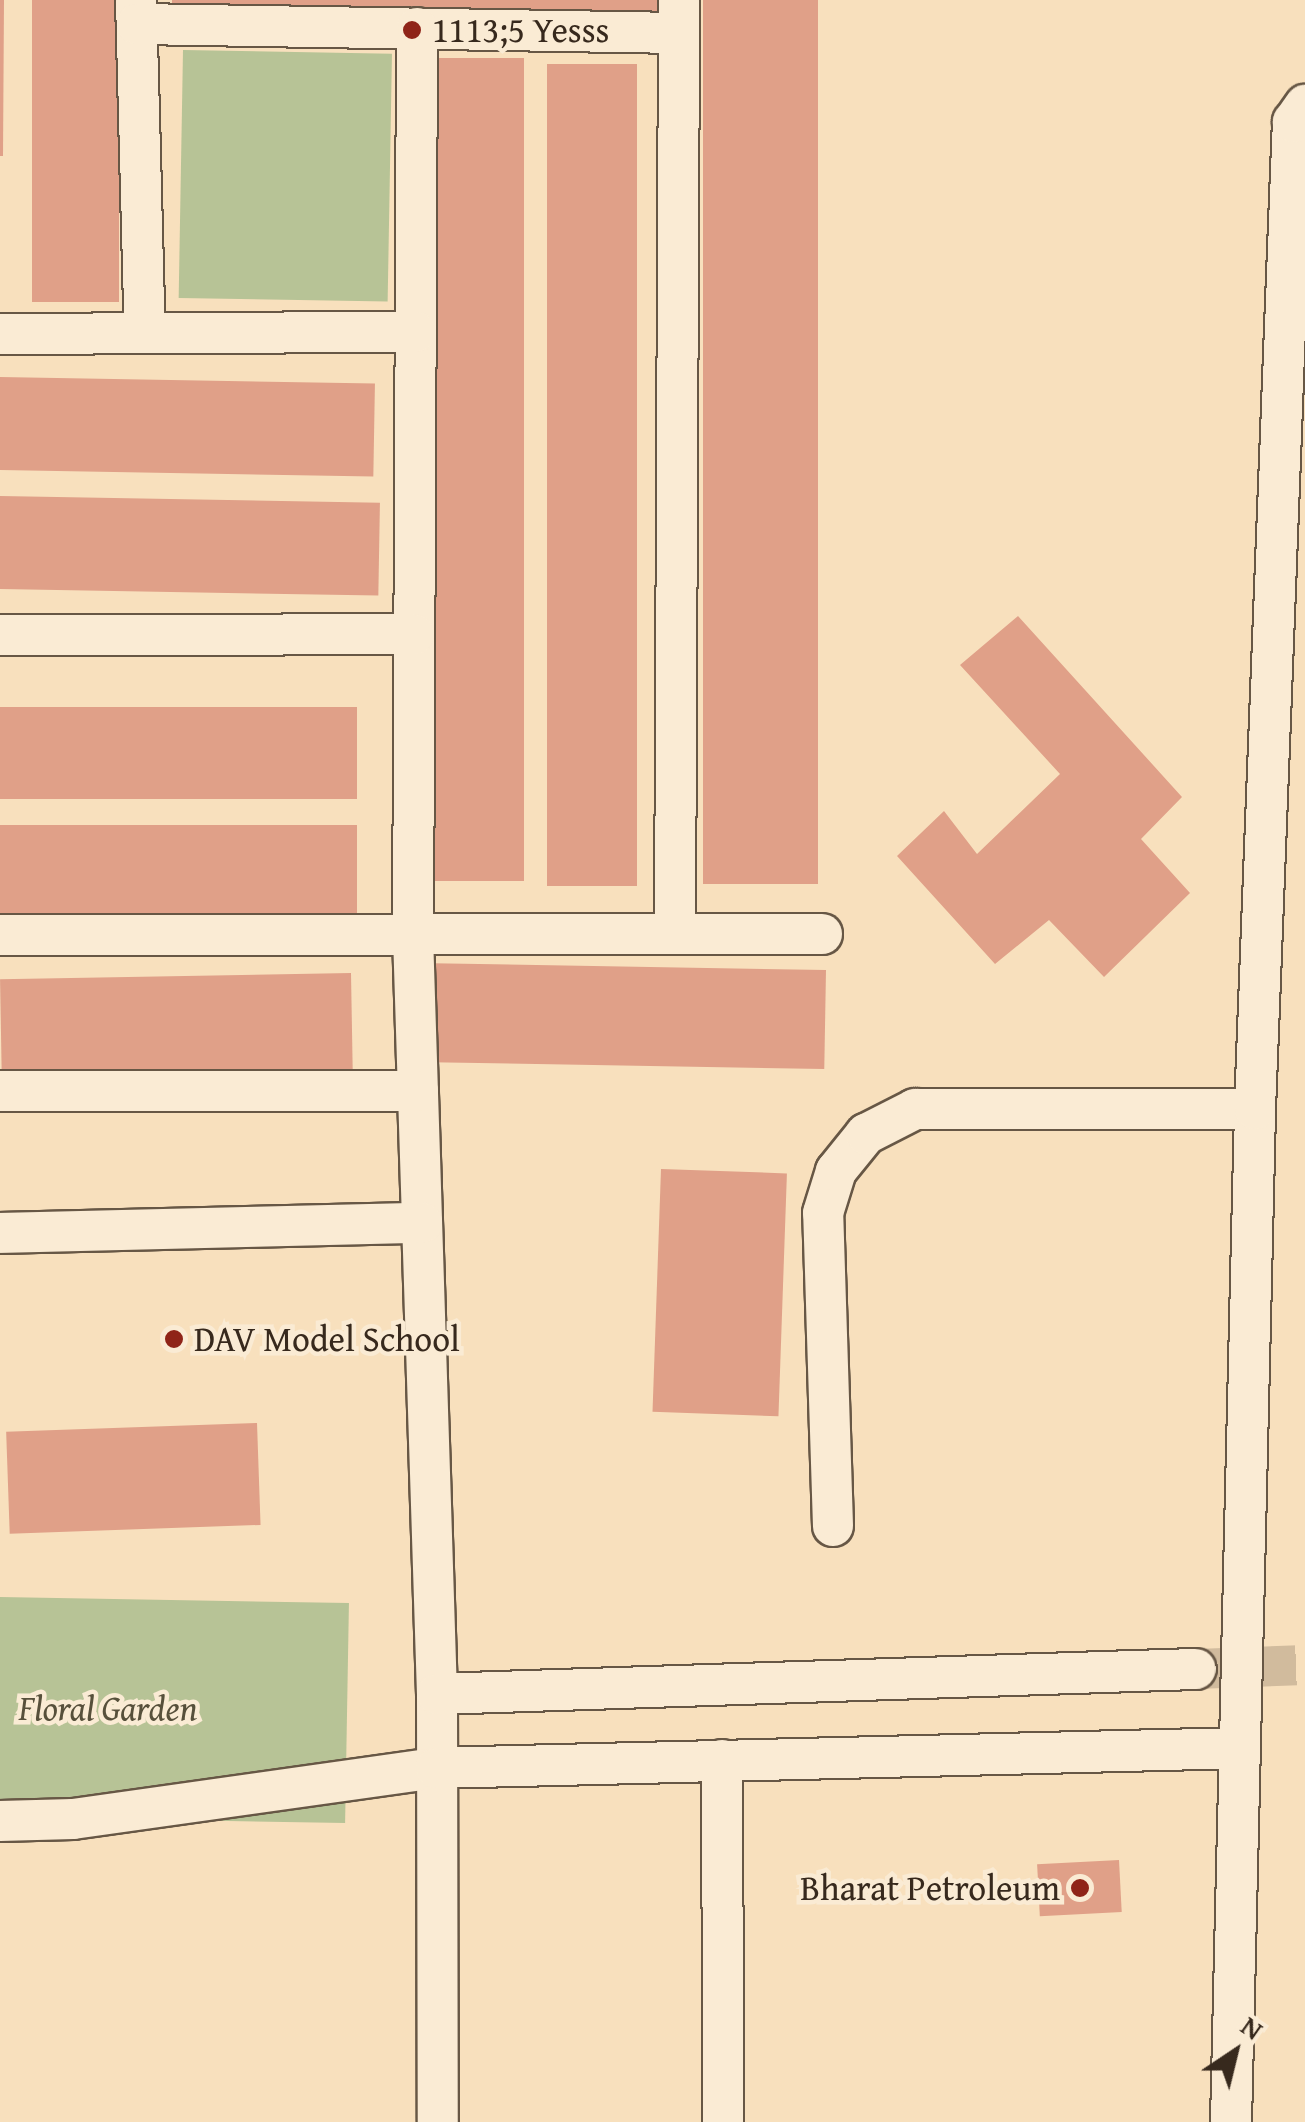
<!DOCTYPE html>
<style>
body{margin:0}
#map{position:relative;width:1305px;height:2122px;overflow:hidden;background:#f8e0bd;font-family:"Gentium Book Plus",serif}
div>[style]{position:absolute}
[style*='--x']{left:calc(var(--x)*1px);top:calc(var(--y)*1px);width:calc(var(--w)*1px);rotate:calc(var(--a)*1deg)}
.green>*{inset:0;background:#b7c396;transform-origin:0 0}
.building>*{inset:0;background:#e0a088;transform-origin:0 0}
.minor-tunnel>*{height:40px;margin-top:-20px;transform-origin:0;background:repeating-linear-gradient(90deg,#d1bb9d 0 40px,transparent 0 60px)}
.roads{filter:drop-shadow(2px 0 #675745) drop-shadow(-2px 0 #675745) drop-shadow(0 2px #675745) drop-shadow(0 -2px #675745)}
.minor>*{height:40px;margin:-20px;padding:0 20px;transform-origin:20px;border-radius:20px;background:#faebd4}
.dots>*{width:28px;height:28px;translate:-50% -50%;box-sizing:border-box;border:5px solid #faebd4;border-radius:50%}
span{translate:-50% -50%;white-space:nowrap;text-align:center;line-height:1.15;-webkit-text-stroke:9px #faebd4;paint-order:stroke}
.poi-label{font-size:35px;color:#37291d}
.left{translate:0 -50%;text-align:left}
.right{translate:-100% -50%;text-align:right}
.park-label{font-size:35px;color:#57503b;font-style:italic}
.north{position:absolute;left:1185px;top:2002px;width:100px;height:100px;-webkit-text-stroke:8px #faebd4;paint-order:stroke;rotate:35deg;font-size:28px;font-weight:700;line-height:40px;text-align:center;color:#37291d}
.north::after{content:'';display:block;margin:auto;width:35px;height:45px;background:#37291d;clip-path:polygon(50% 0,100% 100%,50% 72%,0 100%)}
</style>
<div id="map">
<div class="green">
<div style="left:183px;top:50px;width:209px;height:248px;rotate:1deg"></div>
<div style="left:0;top:1597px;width:349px;height:220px;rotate:1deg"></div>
</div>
<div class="building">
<div style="clip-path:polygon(0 0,4px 0,3px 156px,0 156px)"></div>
<div style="left:32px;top:0;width:87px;height:302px"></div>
<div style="clip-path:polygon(172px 0,657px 0,657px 16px,172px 10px)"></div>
<div style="left:703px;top:0;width:115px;height:884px"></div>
<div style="left:434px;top:58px;width:90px;height:823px"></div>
<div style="left:547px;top:64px;width:90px;height:822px"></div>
<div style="left:0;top:377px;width:375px;height:93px;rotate:1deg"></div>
<div style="left:0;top:496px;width:380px;height:93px;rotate:1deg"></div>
<div style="clip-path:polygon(1018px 616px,1182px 797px,1141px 839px,1190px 893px,1104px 977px,1049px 920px,995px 964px,897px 856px,944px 811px,977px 854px,1060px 774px,960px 665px)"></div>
<div style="left:0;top:707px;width:357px;height:92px"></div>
<div style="left:0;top:825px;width:357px;height:92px"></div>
<div style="left:826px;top:970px;width:99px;height:393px;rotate:91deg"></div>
<div style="left:351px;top:973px;width:103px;height:351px;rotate:89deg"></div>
<div style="left:661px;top:1169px;width:126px;height:243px;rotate:2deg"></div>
<div style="left:257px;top:1423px;width:102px;height:251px;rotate:88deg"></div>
<div style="left:1119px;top:1860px;width:52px;height:82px;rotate:87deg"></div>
</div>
<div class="minor-tunnel">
<div style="--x:1196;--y:1669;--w:109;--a:-2.1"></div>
</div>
<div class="roads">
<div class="minor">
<div style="--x:136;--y:0;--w:333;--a:88.5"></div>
<div style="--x:137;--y:24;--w:542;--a:0.95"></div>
<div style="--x:417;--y:28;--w:907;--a:90.25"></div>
<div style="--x:413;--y:935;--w:759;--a:88.19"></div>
<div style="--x:437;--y:1694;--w:428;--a:89.9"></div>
<div style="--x:0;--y:334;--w:416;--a:-0.3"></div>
<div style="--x:0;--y:635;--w:414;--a:-0.1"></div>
<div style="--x:675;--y:934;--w:934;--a:-89.75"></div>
<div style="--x:0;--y:935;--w:822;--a:-0.07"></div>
<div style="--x:0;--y:1091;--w:418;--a:0"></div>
<div style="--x:0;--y:1233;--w:422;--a:-1.4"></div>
<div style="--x:833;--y:1526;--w:313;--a:-91.8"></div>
<div style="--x:823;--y:1213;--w:44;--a:-72.8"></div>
<div style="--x:836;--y:1171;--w:48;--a:-51"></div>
<div style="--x:866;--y:1134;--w:55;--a:-27"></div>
<div style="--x:915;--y:1109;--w:340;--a:0"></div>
<div style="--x:437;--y:1694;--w:759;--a:-1.89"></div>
<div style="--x:722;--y:1760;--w:362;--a:89.8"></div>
<div style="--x:0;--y:1821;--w:73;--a:-1.6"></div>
<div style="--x:73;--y:1819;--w:367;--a:-8"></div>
<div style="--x:436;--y:1768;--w:804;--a:-1.42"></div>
<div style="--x:1231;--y:2122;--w:1013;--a:-88.64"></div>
<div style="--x:1255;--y:1109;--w:988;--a:-87.8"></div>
<div style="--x:1293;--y:122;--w:21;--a:-55"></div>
</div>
</div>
<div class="dots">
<div style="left:412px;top:30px;background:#8f2418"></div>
<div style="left:174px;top:1339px;background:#8f2418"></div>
<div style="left:1080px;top:1888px;background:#8f2418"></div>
</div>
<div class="poi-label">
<span class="left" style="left:432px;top:30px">1113;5 Yesss</span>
<span class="left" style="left:194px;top:1339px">DAV Model School</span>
<span class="right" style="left:1060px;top:1888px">Bharat Petroleum</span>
</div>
<div class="park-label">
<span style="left:108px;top:1708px">Floral Garden</span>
</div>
<div class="north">N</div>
</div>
